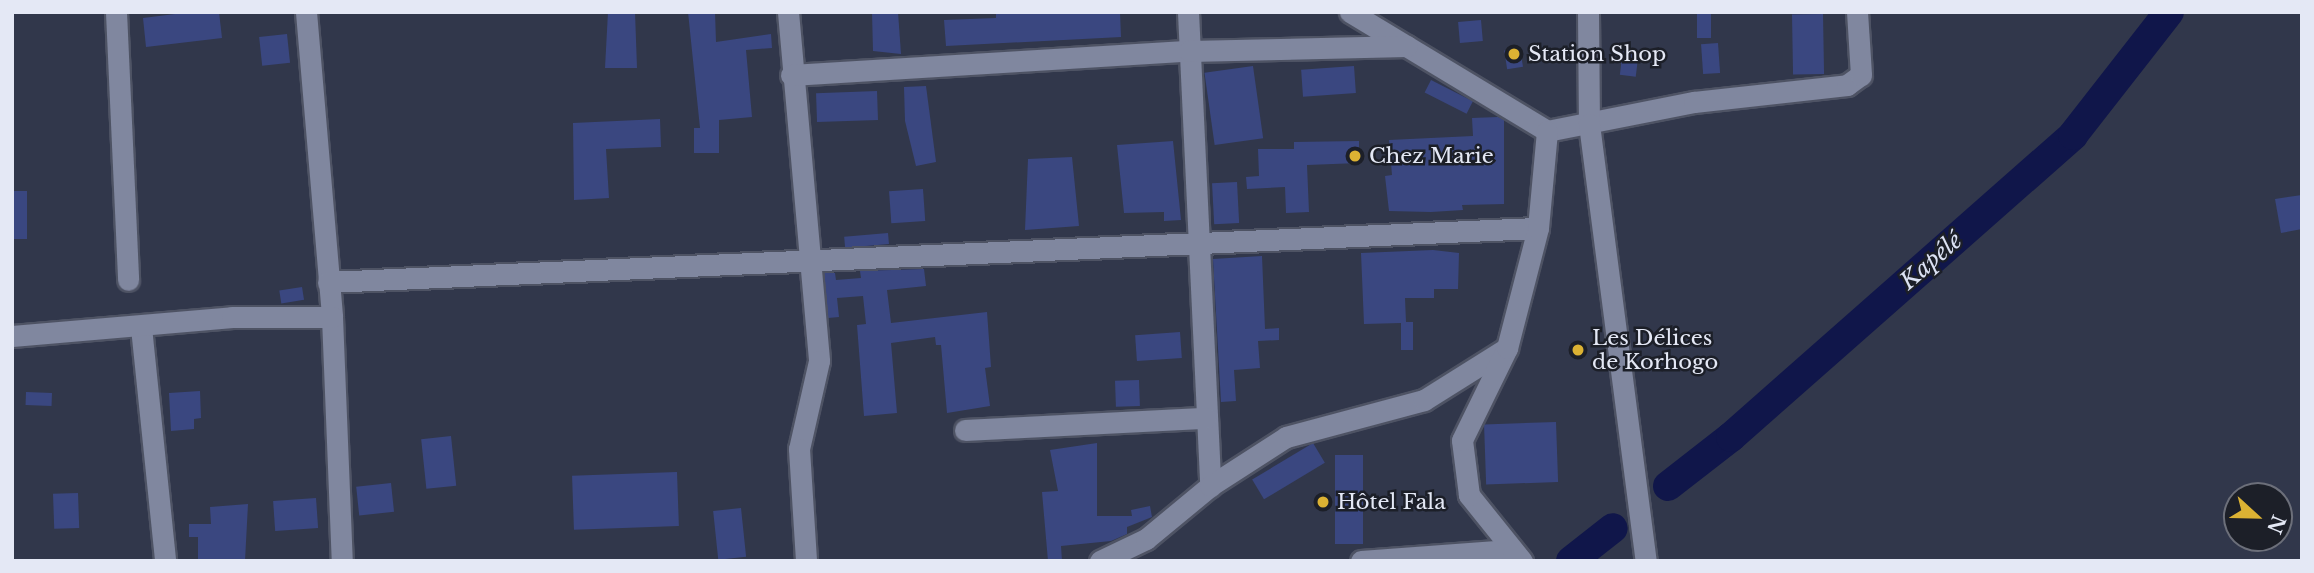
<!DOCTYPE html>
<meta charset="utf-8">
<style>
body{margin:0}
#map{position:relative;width:2314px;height:573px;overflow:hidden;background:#31374b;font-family:"Libre Baskerville",serif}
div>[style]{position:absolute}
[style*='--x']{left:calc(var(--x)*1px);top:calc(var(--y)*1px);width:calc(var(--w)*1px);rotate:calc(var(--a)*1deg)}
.river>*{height:30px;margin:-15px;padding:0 15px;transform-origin:15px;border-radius:15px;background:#10164a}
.building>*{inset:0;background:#3a4780;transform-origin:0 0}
.roads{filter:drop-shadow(2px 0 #4e5364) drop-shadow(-2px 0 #4e5364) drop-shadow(0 2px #4e5364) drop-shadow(0 -2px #4e5364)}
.minor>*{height:21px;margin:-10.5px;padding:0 10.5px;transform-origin:10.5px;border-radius:10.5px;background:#80879f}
.dots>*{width:19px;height:19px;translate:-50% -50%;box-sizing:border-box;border:4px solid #1c1f28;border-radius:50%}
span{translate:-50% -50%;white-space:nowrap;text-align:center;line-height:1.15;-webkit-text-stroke:5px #1c1f28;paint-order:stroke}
.poi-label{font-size:21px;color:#e4e8f5}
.left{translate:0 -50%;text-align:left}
.water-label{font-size:23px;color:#dce2f4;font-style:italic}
.frame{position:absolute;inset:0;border:14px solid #e4e8f5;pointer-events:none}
.north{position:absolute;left:2223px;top:482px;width:70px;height:70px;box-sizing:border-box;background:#1c1f28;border:2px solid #6c6f7a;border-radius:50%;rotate:112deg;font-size:19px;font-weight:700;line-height:28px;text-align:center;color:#e4e8f5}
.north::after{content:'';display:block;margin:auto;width:24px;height:32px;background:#dcb233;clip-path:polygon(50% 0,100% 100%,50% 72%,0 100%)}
</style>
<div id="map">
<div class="river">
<div style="--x:1668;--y:486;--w:80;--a:-37.9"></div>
<div style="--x:1731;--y:437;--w:456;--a:-41.4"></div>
<div style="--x:2073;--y:135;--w:156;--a:-52"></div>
<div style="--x:1571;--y:561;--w:53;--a:-38.2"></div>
</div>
<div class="building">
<div style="clip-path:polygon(191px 12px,219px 12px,222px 38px,146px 47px,143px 18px)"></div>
<div style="clip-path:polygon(608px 12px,635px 12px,637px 68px,605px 68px)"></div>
<div style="clip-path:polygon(688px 12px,715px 12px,716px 42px,771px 34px,772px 48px,746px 50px,752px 117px,719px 120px,719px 153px,694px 153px,694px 128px,700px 128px)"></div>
<div style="clip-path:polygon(872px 12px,898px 12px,901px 54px,873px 51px)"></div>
<div style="clip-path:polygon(996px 12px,1120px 12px,1121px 37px,946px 46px,944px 20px,996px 18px)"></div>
<div style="left:1697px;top:12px;width:14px;height:26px"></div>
<div style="left:1823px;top:14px;width:60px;height:31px;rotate:89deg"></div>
<div style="left:1481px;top:20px;width:21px;height:23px;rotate:85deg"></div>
<div style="left:287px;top:34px;width:29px;height:28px;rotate:84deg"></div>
<div style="left:1718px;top:43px;width:30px;height:17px;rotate:86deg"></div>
<div style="left:1520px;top:48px;width:19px;height:16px;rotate:81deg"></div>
<div style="left:1623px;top:49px;width:16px;height:26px;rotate:7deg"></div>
<div style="left:1253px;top:66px;width:73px;height:49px;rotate:82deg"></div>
<div style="left:1354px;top:66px;width:27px;height:53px;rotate:86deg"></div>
<div style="left:1431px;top:80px;width:47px;height:14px;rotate:27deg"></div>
<div style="clip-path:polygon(926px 86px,936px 162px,916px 166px,905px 121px,904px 87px)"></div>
<div style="left:877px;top:91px;width:29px;height:61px;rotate:88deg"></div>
<div style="clip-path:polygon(1498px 117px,1504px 120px,1504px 204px,1462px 205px,1463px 210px,1431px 212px,1389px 211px,1385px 176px,1392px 175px,1389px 140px,1473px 136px,1472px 118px)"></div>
<div style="clip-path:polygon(660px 119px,661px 147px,606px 149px,609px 198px,574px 200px,573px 123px)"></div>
<div style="clip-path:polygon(1173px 141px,1181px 220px,1164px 221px,1164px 212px,1124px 213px,1117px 145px)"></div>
<div style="clip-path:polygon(1359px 141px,1359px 163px,1307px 165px,1309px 212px,1286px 213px,1285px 187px,1247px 189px,1246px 177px,1259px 176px,1258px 149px,1294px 149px,1294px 142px)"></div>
<div style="clip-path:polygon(1072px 157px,1079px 226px,1025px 230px,1028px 159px)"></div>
<div style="left:1237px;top:182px;width:41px;height:25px;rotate:87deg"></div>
<div style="left:923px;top:189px;width:32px;height:34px;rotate:86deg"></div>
<div style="left:12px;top:191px;width:15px;height:48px"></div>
<div style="clip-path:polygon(2302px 195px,2302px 229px,2281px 233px,2275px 199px)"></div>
<div style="left:888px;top:233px;width:11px;height:44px;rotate:85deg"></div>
<div style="clip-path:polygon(1433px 250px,1459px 253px,1458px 289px,1434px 289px,1434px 298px,1405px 298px,1406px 322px,1413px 322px,1413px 350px,1401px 350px,1401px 323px,1364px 324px,1361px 253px)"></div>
<div style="clip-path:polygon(1262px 256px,1265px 329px,1279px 328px,1279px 340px,1258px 341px,1260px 368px,1234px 370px,1236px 401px,1221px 402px,1213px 259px)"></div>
<div style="clip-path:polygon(924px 269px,926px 286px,887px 290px,891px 323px,987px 312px,991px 367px,985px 368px,990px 406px,947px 413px,941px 345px,936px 345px,935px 337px,891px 343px,897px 413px,864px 416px,857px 325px,866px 324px,863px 296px,837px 298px,839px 317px,828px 318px,824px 273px,835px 273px,836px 280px,861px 278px,860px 271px)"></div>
<div style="left:302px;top:287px;width:13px;height:23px;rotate:81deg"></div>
<div style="left:1180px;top:332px;width:26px;height:45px;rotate:86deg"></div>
<div style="left:1139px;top:380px;width:26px;height:24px;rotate:88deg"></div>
<div style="clip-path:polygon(200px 391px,201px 418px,194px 419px,194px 429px,171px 431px,169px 393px)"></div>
<div style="left:26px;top:392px;width:26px;height:13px;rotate:2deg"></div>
<div style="left:1556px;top:422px;width:60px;height:72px;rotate:88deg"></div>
<div style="left:451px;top:436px;width:50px;height:30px;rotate:84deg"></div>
<div style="clip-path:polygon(1097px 443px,1097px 516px,1132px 516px,1131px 510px,1150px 506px,1152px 517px,1127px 527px,1127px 534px,1111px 541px,1061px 546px,1062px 561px,1048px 561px,1042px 492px,1058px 491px,1050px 450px)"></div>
<div style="left:1313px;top:443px;width:23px;height:71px;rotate:59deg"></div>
<div style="left:1335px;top:455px;width:28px;height:89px"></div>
<div style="left:677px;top:472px;width:54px;height:105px;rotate:88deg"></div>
<div style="left:391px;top:483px;width:29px;height:35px;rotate:84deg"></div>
<div style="left:78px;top:493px;width:35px;height:25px;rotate:88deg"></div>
<div style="left:316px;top:498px;width:30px;height:43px;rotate:86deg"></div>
<div style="clip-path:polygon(248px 504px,245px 561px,198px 561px,198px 537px,189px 537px,189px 524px,211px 524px,210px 507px)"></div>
<div style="left:741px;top:508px;width:49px;height:28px;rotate:84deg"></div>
</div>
<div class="roads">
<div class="minor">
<div style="--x:116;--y:12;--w:268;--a:87.4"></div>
<div style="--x:306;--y:12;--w:306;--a:85.1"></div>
<div style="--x:332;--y:317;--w:244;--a:87.7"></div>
<div style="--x:788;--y:12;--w:350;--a:84.9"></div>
<div style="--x:819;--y:361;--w:90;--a:102.8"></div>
<div style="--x:799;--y:449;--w:112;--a:86.4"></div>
<div style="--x:1188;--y:12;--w:475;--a:87.3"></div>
<div style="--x:1350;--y:12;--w:230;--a:31.1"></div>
<div style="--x:1547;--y:131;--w:150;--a:-11.2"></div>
<div style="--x:1694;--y:102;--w:154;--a:-6.3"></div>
<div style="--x:1847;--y:85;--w:17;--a:-36"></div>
<div style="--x:1861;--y:75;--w:63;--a:-93.6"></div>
<div style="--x:1588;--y:12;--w:112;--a:89.5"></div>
<div style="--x:1589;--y:124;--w:441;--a:82.6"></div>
<div style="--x:791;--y:75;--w:399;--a:-3.5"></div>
<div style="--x:1189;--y:51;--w:218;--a:-1.3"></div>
<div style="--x:328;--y:282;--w:1211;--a:-2.56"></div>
<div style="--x:141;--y:327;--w:235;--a:84.1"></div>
<div style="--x:12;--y:336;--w:221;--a:-4.9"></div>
<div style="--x:232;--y:317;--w:100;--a:0"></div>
<div style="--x:965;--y:430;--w:241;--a:-2.9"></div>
<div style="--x:1100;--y:561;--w:51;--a:-25.6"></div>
<div style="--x:1146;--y:539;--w:83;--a:-39.6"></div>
<div style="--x:1210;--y:486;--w:90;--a:-32.8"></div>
<div style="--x:1286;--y:437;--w:143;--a:-15"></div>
<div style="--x:1424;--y:400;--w:98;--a:-32.1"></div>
<div style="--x:1361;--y:561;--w:149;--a:-4.2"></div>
<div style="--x:1522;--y:561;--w:85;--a:-128.8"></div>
<div style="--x:1469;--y:495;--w:55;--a:-97.3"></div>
<div style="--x:1462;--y:440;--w:102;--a:-63.9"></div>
<div style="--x:1507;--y:348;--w:124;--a:-75.5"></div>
<div style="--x:1538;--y:228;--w:97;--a:-84.7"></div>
</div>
</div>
<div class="dots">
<div style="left:1514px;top:54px;background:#dcb233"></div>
<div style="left:1355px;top:156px;background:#dcb233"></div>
<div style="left:1578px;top:350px;background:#dcb233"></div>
<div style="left:1323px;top:502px;background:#dcb233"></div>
</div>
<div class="poi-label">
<span class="left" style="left:1528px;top:54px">Station Shop</span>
<span class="left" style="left:1369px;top:156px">Chez Marie</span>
<span class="left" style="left:1592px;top:350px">Les Délices<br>de Korhogo</span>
<span class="left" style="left:1337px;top:502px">Hôtel Fala</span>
</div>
<div class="water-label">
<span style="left:1931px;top:261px;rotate:-41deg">Kapélé</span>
</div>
<div class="frame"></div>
<div class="north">N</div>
</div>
